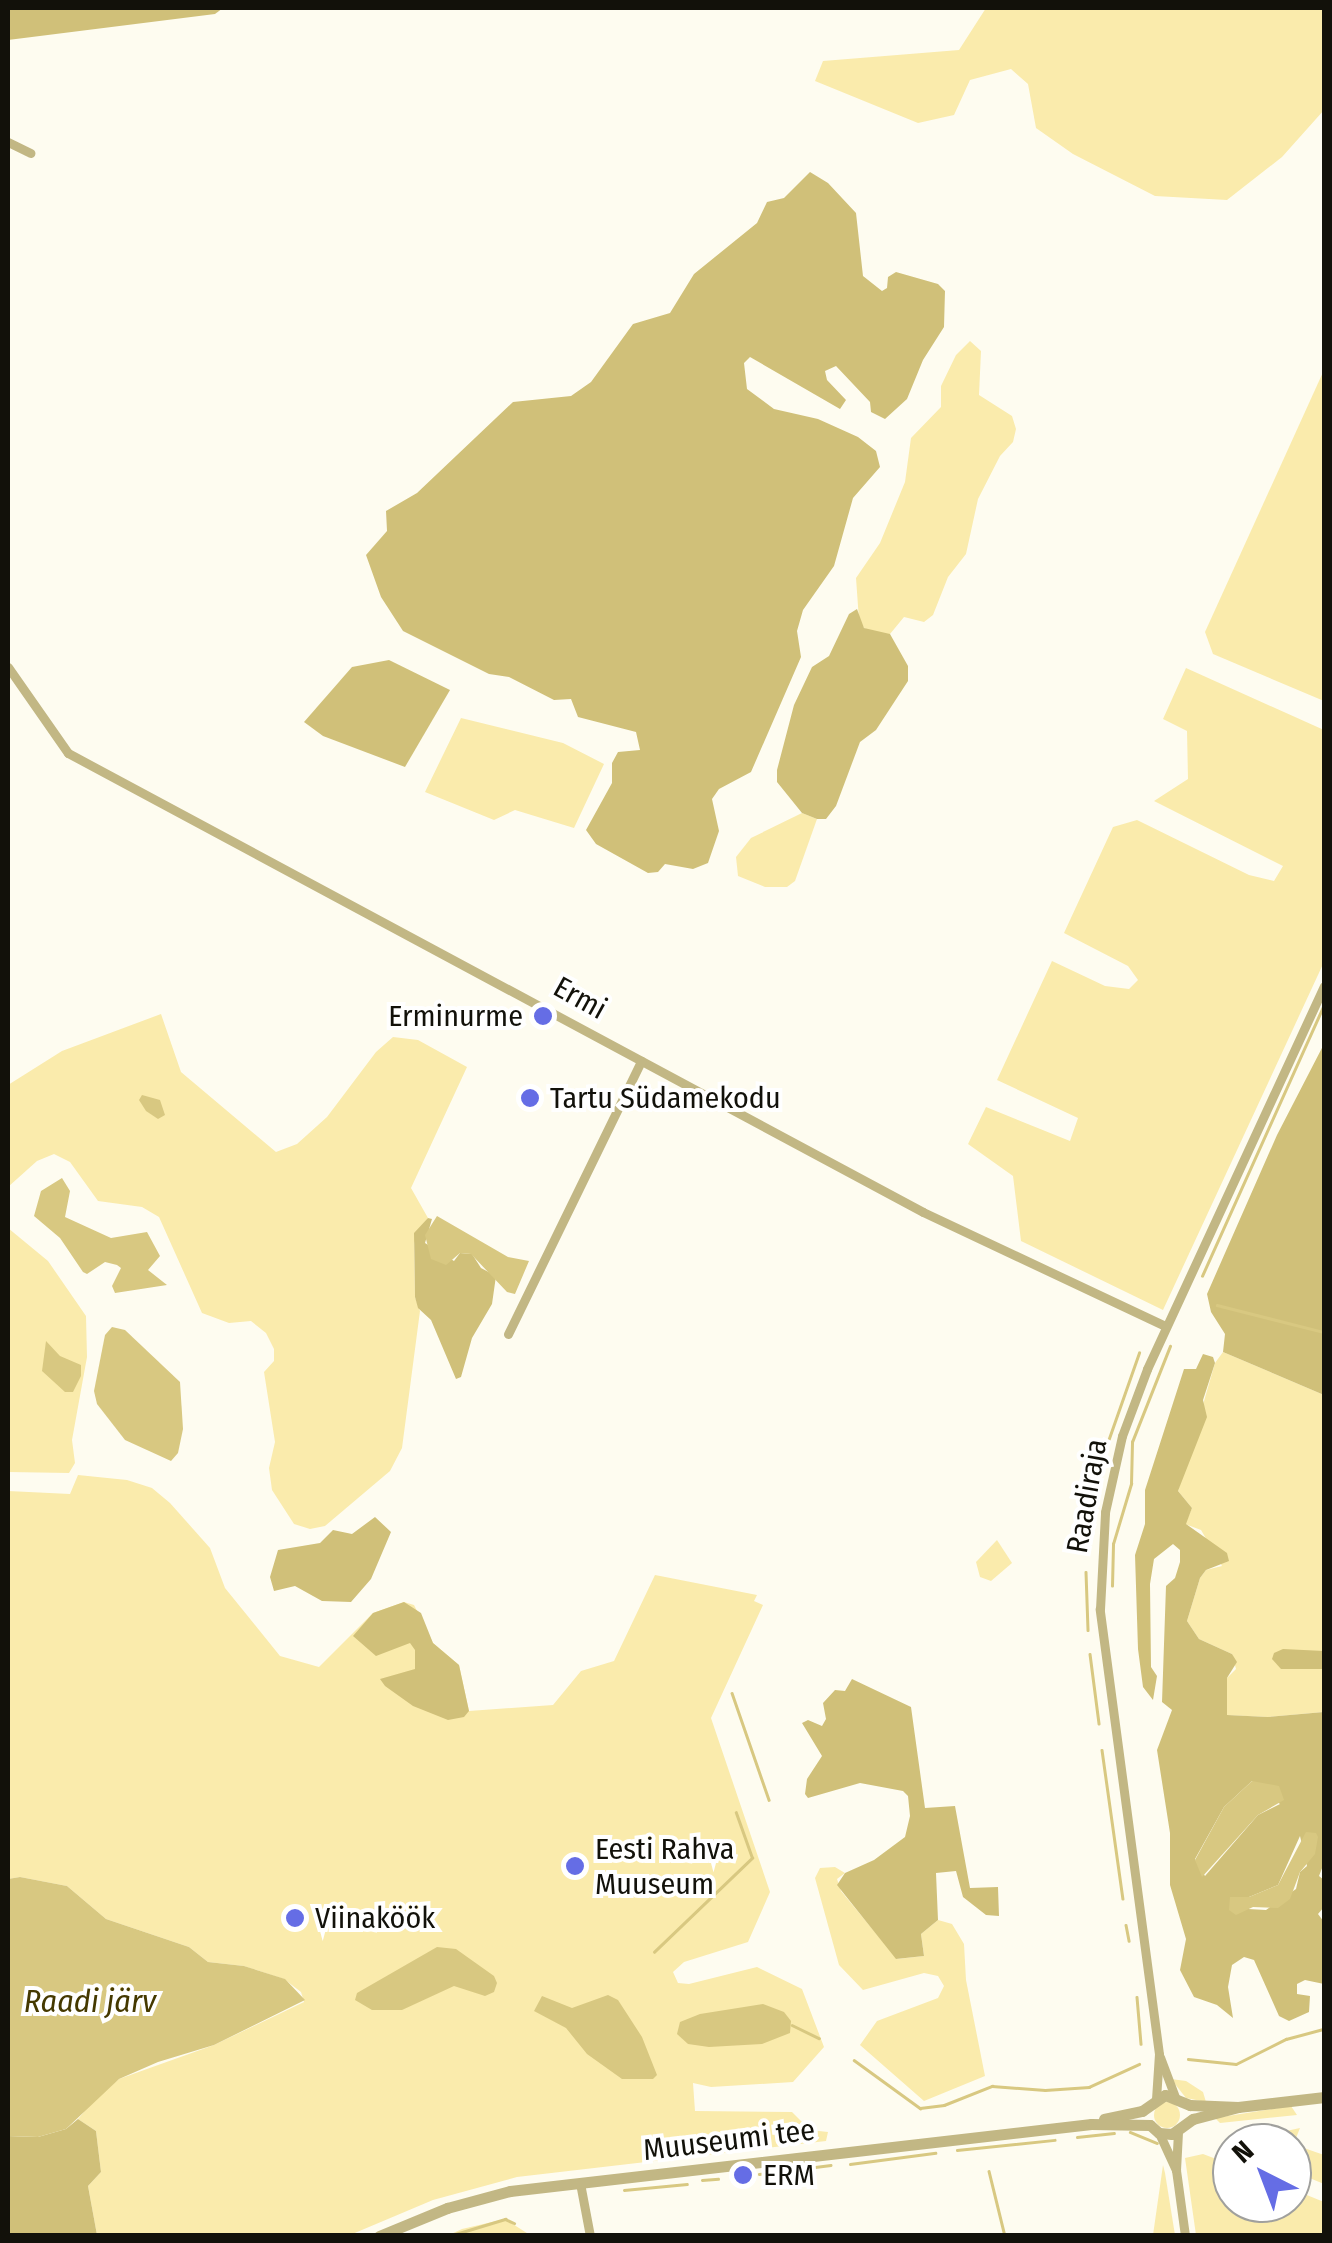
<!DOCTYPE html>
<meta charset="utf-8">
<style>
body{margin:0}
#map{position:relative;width:1332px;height:2243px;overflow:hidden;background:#fefcf0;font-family:"Fira Sans Condensed",sans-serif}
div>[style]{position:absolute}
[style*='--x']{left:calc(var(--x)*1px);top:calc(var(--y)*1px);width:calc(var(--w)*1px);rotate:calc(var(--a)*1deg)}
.green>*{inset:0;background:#faebac}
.round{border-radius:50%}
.forest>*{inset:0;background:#d0c079}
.water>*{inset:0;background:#d8c881}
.stream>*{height:2.5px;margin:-1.25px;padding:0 1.25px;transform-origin:1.25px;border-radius:1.25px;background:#d8c881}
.minor>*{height:9px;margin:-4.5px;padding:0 4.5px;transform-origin:4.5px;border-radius:4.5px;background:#c2b784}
.tertiary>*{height:11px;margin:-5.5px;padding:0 5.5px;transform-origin:5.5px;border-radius:5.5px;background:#c2b784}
.dots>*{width:28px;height:28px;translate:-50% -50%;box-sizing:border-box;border:5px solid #fff;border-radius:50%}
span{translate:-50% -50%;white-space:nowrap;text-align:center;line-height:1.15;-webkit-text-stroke:8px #fff;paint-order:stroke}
.street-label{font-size:30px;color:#12110a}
.poi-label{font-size:30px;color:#12110a}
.right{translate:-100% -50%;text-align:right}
.left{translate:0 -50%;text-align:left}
.water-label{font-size:32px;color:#453900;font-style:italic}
.frame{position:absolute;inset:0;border:10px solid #12110a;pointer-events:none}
.north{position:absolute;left:1212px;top:2123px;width:100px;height:100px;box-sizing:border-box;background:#fff;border:2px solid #a0a09d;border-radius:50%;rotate:318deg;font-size:28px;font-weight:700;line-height:40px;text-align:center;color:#12110a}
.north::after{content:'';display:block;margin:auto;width:35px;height:45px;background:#656de5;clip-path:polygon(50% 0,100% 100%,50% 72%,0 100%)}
</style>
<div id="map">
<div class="green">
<div style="clip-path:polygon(986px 8px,1324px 8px,1324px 110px,1282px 157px,1227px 200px,1155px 196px,1073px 154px,1036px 128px,1028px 84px,1011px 69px,970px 80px,954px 115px,918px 123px,815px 81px,823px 61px,959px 50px)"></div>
<div style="clip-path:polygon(970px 341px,981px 351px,979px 395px,1012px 416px,1016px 429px,1013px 442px,1000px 456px,978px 499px,966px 554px,948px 577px,933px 615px,924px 622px,904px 617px,890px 634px,879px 635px,864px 628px,859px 620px,856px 578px,880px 543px,905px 482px,911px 438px,941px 407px,941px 386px,956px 355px)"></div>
<div style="clip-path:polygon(1324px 370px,1324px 701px,1213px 654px,1205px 632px)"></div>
<div style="clip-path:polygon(1186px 668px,1324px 730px,1324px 962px,1163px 1310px,1021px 1241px,1013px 1176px,968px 1144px,986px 1107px,1070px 1141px,1078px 1118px,997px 1080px,1052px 961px,1105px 986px,1129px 989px,1138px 980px,1128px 966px,1064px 933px,1113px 827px,1137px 820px,1249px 875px,1274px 881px,1283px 866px,1154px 801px,1188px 779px,1187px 731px,1163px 719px)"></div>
<div style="clip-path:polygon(461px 718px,563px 743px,604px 764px,574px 828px,515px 810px,494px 820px,425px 792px)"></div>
<div style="clip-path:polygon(802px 813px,817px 819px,795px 881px,787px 887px,765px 887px,738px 876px,736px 857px,751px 838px)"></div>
<div style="clip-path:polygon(161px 1014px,181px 1072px,276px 1152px,297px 1144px,327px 1117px,376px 1052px,393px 1037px,418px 1040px,467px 1067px,411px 1188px,428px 1218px,414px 1243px,415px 1297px,420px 1311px,402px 1448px,390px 1471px,325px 1526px,310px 1529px,294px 1524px,272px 1490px,269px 1468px,275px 1442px,264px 1372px,274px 1361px,274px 1349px,266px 1333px,251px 1321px,229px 1323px,202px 1313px,159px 1217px,142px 1207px,98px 1201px,70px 1162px,54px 1154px,37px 1161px,8px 1187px,8px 1085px,62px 1051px)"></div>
<div style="clip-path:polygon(8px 1228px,48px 1261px,86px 1316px,87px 1357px,72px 1440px,75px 1463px,69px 1473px,8px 1472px)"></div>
<div style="clip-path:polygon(1223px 1352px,1324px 1395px,1324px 1651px,1281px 1669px,1324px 1669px,1324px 1712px,1268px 1717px,1226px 1715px,1227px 1678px,1236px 1669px,1232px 1654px,1199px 1639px,1187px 1621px,1200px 1578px,1206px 1570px,1222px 1566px,1201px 1530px,1185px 1524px,1192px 1508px,1178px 1491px,1215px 1363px)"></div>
<div style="clip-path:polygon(78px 1475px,127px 1480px,152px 1488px,170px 1503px,210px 1548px,225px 1588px,280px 1656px,319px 1667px,373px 1613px,404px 1602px,414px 1605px,433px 1643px,459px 1665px,469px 1711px,553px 1705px,581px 1671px,614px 1661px,655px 1575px,757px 1595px,754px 1601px,763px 1605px,711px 1718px,770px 1892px,748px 1942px,684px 1962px,673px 1972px,678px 1983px,689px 1984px,757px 1967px,802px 1989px,824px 2047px,793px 2082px,711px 2087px,693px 2083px,695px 2111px,792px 2112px,810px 2130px,828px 2132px,826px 2141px,517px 2177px,433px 2200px,350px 2235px,97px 2235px,88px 2186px,101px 2172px,96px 2131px,78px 2119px,94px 2100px,119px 2079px,214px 2045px,304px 2002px,301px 1992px,284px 1979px,244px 1966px,208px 1962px,189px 1947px,106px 1919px,67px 1886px,20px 1877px,8px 1879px,8px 1491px,70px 1494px)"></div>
<div style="clip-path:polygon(997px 1540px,1012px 1563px,991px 1581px,980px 1577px,976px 1562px)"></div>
<div style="clip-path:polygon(835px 1867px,845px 1873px,837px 1879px,841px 1891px,897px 1959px,924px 1956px,921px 1934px,938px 1920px,952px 1924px,964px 1944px,966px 1980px,985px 2076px,924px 2101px,860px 2045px,877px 2021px,938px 1998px,944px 1986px,938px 1976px,924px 1973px,863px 1990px,839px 1965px,815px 1878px,820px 1868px)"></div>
<div style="clip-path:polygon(1171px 2079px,1186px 2081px,1203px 2092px,1206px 2102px,1186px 2098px)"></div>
<div class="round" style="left:1154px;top:2102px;width:26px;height:26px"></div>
<div style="clip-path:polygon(1291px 2106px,1297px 2115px,1220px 2123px,1215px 2118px)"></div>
<div style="clip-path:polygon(1300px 2128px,1292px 2148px,1292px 2143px,1232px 2143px,1232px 2149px,1222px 2145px)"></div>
<div style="clip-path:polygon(1304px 2148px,1324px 2155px,1324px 2184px,1295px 2172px)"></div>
<div style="clip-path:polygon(1203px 2154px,1232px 2165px,1232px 2203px,1292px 2203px,1292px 2189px,1324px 2202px,1324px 2235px,1196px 2235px,1185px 2158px)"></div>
<div style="clip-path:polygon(1163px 2165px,1165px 2173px,1175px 2235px,1153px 2235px)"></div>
<div style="clip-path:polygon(505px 2219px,530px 2235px,449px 2235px,462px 2229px)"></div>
</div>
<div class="forest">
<div style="clip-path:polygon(8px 8px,223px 8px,215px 14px,8px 40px)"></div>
<div style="clip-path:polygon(810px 172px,828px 183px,856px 213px,863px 276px,882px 291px,887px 288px,888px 277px,896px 272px,938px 284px,945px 291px,944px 327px,923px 360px,907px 399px,885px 419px,871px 412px,870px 402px,836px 366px,825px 371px,827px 380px,846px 400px,840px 409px,750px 357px,744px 363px,747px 389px,774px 409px,818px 419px,858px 437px,876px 451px,880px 467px,853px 498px,834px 566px,803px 610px,797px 631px,801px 657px,751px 772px,719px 789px,712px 799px,719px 831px,708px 863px,693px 869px,665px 864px,658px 872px,648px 873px,596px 844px,586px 830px,612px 783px,612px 763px,618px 752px,640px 750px,636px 732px,578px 717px,571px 699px,554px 700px,509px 677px,489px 674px,403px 631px,381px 597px,366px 555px,387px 531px,386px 511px,417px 493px,513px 402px,571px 396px,591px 382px,633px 324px,670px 313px,694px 274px,757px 223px,767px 202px,784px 198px)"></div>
<div style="clip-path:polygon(857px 609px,864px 628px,890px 634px,908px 666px,908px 681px,876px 730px,860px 742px,836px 806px,826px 819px,817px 819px,802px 813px,777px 782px,777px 770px,794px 705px,812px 667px,829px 656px,849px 614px)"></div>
<div style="clip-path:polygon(389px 660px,450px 690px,405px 767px,323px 736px,304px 722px,352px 667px)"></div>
<div style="clip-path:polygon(1324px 1044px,1324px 1395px,1223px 1352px,1225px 1334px,1211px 1312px,1207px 1294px,1277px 1135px)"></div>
<div style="clip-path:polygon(428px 1218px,432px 1219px,425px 1243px,454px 1261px,460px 1253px,472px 1254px,481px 1268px,496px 1276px,492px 1304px,472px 1338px,461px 1377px,456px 1379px,431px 1320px,418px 1308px,415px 1297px,414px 1233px)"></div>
<div style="clip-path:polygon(evenodd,1203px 1354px,1213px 1357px,1215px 1363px,1203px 1400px,1207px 1417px,1178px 1491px,1192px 1508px,1186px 1524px,1227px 1553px,1229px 1561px,1206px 1570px,1200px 1578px,1187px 1621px,1199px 1639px,1232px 1654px,1237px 1662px,1227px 1678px,1227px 1715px,1268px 1717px,1324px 1712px,1324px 1863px,1319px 1876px,1324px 1880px,1324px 1907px,1318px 1914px,1324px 1922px,1324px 1984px,1305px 1980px,1297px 1984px,1297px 1994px,1310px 1996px,1309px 2012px,1289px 2021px,1279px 2016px,1254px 1960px,1244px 1957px,1232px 1965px,1228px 1987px,1233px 2018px,1217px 2005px,1194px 1997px,1180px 1970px,1186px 1939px,1170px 1885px,1170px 1833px,1157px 1750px,1172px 1710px,1162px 1702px,1166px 1586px,1175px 1578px,1180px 1562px,1180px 1550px,1173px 1544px,1154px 1559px,1150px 1584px,1151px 1667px,1157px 1676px,1153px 1700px,1143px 1687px,1138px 1649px,1135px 1555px,1145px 1524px,1145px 1490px,1184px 1369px,1196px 1369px,1203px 1354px,1252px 1781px,1280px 1804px,1258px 1815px,1205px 1876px,1195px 1859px,1224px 1807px,1252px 1781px,1203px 1354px,1300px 1836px,1307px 1866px,1300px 1872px,1296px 1889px,1266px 1910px,1248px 1909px,1230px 1897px,1249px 1897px,1278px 1885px,1300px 1836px)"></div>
<div style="clip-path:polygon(375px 1517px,391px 1532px,371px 1579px,351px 1602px,322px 1601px,295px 1586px,274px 1591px,270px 1577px,278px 1550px,320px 1543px,333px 1530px,352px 1534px)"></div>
<div style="clip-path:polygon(404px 1602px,421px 1613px,433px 1643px,459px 1665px,469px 1711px,464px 1717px,448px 1720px,413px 1706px,385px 1686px,380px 1679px,415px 1669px,415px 1650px,410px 1643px,376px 1656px,353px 1636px,373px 1613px)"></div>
<div style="clip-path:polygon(1283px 1649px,1324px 1651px,1324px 1669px,1281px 1669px,1272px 1659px,1274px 1653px)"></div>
<div style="clip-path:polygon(852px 1679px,911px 1707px,925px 1808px,955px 1806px,970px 1888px,998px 1887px,999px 1916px,986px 1915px,963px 1897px,956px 1871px,936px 1873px,938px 1920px,921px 1934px,924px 1956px,896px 1959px,837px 1885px,845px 1873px,874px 1860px,905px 1837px,910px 1816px,908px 1796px,903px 1791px,860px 1783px,808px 1798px,805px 1794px,807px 1779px,822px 1756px,802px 1723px,808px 1720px,822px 1726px,826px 1719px,823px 1703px,835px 1690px,845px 1691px)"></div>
<div style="clip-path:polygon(78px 2119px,96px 2131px,101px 2172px,88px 2186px,97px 2235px,8px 2235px,8px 2136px,38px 2137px,66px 2129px)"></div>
</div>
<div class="water">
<div style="clip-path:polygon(142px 1095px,160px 1100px,165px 1115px,158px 1119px,146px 1111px,139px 1100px)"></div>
<div style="clip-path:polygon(62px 1178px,70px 1191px,65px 1217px,111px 1238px,147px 1232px,160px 1256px,148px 1270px,167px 1285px,115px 1293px,112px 1286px,121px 1268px,117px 1265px,105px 1262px,87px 1274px,83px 1272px,60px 1238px,34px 1216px,41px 1191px)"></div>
<div style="clip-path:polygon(437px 1216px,508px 1257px,529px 1261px,515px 1294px,507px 1292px,471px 1254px,460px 1253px,446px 1265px,431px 1259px,425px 1235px)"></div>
<div style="clip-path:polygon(112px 1327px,125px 1330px,180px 1382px,183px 1429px,178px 1453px,171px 1461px,125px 1440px,97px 1404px,94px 1391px,105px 1335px)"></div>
<div style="clip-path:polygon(46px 1341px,60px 1356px,81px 1365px,81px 1376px,73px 1392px,65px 1392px,42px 1371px)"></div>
<div style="clip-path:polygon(1252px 1781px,1279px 1786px,1284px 1800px,1258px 1815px,1202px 1877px,1195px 1860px,1224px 1807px)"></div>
<div style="clip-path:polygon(1306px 1832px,1316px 1833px,1318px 1837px,1315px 1854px,1300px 1872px,1290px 1899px,1278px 1908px,1253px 1907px,1236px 1915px,1229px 1910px,1230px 1897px,1249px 1897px,1278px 1885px)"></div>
<div style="clip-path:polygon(20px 1877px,67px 1886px,106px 1919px,189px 1947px,208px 1962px,244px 1966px,285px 1979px,305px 2000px,214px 2045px,158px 2062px,119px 2079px,66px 2129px,38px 2137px,8px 2136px,8px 1879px)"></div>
<div style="clip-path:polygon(437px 1947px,456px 1949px,494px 1976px,497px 1983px,494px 1992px,485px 1996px,454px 1986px,402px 2010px,372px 2010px,355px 2000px,357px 1993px)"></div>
<div style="clip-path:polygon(608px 1995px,618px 2000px,642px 2037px,657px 2075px,653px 2079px,622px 2079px,587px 2054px,566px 2028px,534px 2011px,542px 1996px,572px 2008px)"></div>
<div style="clip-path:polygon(763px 2004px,784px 2012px,791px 2021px,790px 2033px,762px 2044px,709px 2047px,688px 2044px,677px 2034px,680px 2022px,700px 2014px)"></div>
</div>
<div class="stream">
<div style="--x:1202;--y:1276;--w:297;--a:-65.8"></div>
<div style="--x:1217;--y:1305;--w:110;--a:14.2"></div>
<div style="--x:1099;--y:1467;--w:121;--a:-70.7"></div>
<div style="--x:1086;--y:1572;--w:58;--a:88"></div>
<div style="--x:1112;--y:1586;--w:42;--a:-88.6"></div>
<div style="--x:1113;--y:1544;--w:63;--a:-73.3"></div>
<div style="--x:1131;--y:1484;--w:42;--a:-88.6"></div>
<div style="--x:1132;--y:1442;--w:103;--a:-68.4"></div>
<div style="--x:1090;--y:1654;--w:70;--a:82.6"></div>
<div style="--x:732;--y:1693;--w:113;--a:70.9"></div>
<div style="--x:1102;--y:1750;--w:150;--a:82"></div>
<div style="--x:1126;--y:1925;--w:16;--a:79"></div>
<div style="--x:654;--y:1952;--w:136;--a:-43.8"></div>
<div style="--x:752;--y:1858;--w:48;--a:-109.6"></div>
<div style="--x:1137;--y:1997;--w:47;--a:85.1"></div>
<div style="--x:792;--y:2025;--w:30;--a:26"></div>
<div style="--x:1188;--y:2059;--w:48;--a:5.9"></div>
<div style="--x:1236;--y:2064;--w:56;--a:-26.6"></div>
<div style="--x:1286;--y:2039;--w:39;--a:-15"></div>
<div style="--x:854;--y:2060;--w:82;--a:36"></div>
<div style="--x:920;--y:2108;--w:24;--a:-7"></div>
<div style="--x:944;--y:2105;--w:52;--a:-21.6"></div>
<div style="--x:992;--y:2086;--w:53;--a:4.3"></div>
<div style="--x:1045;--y:2090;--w:44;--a:-3.9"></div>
<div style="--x:1089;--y:2087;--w:55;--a:-24.7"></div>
<div style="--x:1130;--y:2132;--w:29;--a:22"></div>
<div style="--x:1077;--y:2137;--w:37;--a:-6"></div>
<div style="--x:957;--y:2150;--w:98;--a:-5.9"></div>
<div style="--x:850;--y:2164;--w:86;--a:-7.4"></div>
<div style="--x:989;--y:2171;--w:67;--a:76.2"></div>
<div style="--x:759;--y:2174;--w:72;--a:-7.2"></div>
<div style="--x:702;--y:2180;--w:16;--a:-4"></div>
<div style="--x:624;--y:2190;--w:63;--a:-5.4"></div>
<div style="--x:449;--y:2236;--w:59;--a:-16.9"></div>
<div style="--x:505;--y:2219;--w:10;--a:24"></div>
</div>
<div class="minor">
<div style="--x:8;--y:142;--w:25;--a:26"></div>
<div style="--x:8;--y:667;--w:105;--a:55.1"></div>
<div style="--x:68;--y:753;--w:970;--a:28.23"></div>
<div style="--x:923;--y:1212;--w:268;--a:25.2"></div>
<div style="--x:508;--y:1334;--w:304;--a:-64"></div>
<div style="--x:1160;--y:2057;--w:43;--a:69.4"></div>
<div style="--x:1156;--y:2099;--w:45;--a:-86.2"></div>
<div style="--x:1159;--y:2054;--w:449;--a:-97.6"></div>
<div style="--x:1100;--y:1609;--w:97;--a:-87"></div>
<div style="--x:1105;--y:1512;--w:78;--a:-77.4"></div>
<div style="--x:1122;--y:1436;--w:72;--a:-69.5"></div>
<div style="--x:1147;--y:1369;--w:422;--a:-65.2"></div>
<div style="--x:1178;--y:2132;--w:38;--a:93"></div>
<div style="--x:1176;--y:2170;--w:67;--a:82.2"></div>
<div style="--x:1159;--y:2133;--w:41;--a:65.3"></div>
<div style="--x:580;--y:2183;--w:54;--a:79.3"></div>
</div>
<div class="tertiary">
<div style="--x:1104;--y:2119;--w:39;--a:-12"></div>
<div style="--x:1142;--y:2111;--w:28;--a:-35"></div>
<div style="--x:1165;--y:2095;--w:27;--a:22"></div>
<div style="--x:1190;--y:2105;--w:48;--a:2.4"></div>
<div style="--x:1238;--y:2107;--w:87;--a:-6.6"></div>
<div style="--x:379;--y:2236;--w:74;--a:-22.4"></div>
<div style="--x:447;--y:2208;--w:65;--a:-15.1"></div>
<div style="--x:510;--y:2191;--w:585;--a:-6.58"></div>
<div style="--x:1091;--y:2124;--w:59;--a:1"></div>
<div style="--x:1150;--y:2125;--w:12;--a:42"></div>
<div style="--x:1159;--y:2133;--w:13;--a:4"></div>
<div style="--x:1172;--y:2134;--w:26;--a:-36"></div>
<div style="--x:1193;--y:2119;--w:47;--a:-14.9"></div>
</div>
<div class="dots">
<div style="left:543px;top:1016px;background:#656de5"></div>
<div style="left:530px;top:1098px;background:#656de5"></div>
<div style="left:575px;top:1866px;background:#656de5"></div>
<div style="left:295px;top:1918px;background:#656de5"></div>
<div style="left:743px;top:2175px;background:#656de5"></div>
</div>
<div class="street-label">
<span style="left:580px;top:998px;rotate:29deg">Ermi</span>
<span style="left:1087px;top:1496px;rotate:-80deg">Raadiraja</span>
<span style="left:729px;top:2140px;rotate:-7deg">Muuseumi tee</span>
</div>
<div class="poi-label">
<span class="right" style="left:523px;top:1016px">Erminurme</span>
<span class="left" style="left:550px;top:1098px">Tartu Südamekodu</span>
<span class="left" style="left:595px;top:1866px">Eesti Rahva<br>Muuseum</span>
<span class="left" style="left:315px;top:1918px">Viinaköök</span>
<span class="left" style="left:763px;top:2175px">ERM</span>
</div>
<div class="water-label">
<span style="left:90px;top:2001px">Raadi järv</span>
</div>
<div class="frame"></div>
<div class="north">N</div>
</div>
